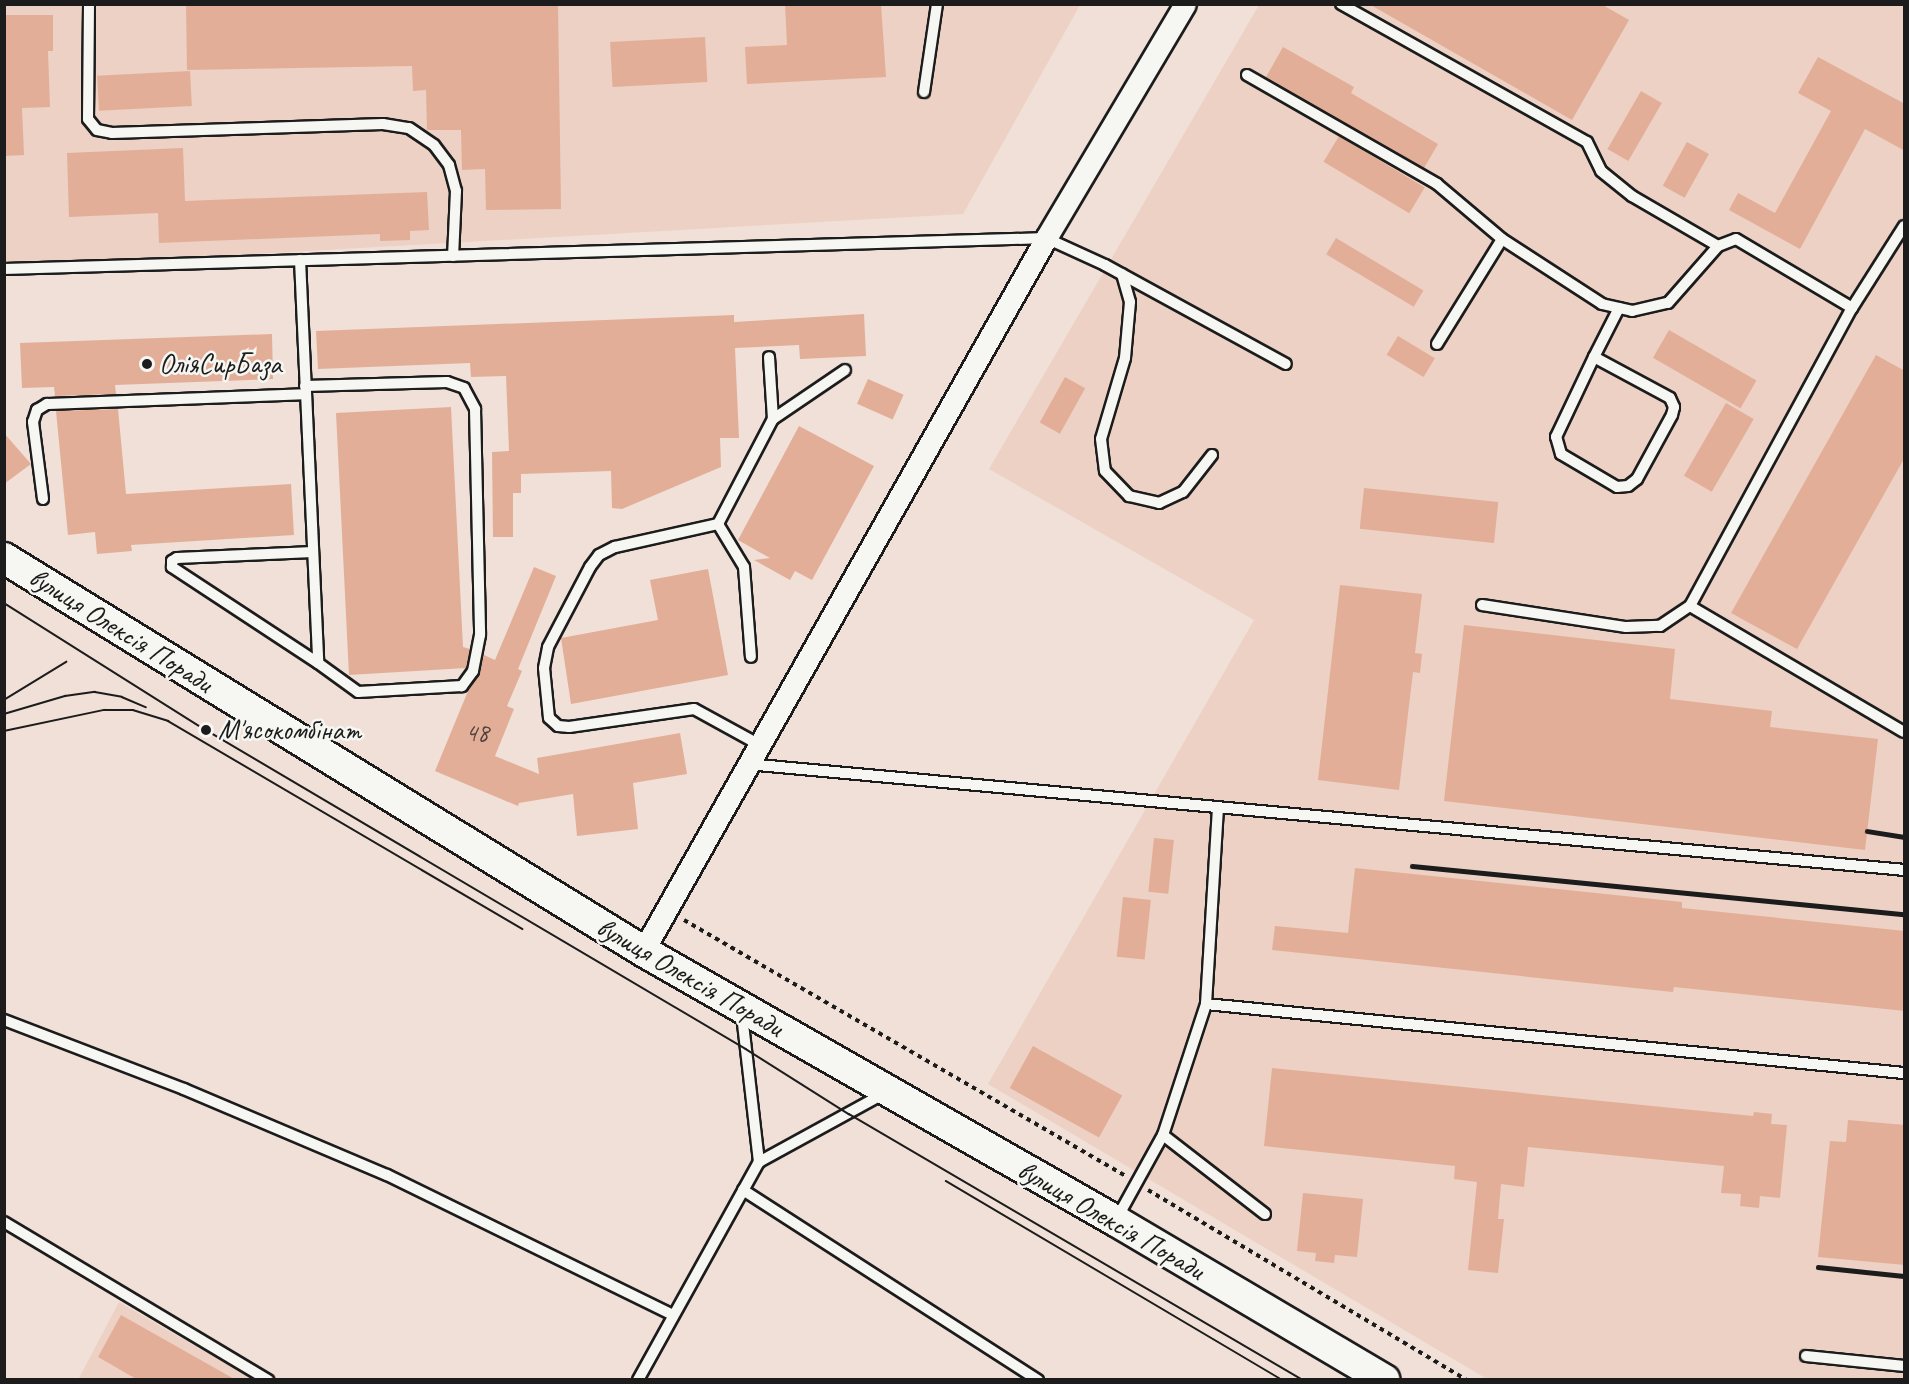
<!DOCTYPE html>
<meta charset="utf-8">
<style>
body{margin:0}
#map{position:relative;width:1909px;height:1384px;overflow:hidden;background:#f0e0d7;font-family:Caveat,sans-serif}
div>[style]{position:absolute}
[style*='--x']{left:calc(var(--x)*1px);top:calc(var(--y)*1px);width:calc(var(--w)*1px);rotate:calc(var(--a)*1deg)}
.built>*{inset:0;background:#ecd1c4}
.building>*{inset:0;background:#e3ae98;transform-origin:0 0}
.path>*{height:4px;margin-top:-2px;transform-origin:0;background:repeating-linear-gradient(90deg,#1c1c1c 0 4.5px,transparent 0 9px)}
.roads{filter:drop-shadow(2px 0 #1c1c1c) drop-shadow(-2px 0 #1c1c1c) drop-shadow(0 2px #1c1c1c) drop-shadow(0 -2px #1c1c1c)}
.lane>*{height:10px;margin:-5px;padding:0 5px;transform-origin:5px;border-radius:5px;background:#f6f6f2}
.street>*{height:21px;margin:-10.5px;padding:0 10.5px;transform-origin:10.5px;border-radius:10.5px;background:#f6f6f2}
.secondary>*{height:30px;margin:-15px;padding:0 15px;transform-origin:15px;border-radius:15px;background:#f6f6f2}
.tram>*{height:1.5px;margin:-0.75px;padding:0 0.75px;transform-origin:0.75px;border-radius:0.75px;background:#1c1c1c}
.rail>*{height:4.5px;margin:-2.25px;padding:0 2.25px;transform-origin:2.25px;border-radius:2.25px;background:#1c1c1c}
.dots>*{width:16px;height:16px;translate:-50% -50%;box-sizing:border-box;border:3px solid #f6f6f2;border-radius:50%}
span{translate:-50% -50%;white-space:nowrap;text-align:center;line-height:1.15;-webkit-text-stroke:5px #f6f6f2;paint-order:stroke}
.number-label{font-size:26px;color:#4e403b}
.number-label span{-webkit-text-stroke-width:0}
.poi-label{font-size:28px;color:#1c1c1c}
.left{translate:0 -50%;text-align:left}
.street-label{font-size:28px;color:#1c1c1c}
.frame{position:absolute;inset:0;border:6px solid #1c1c1c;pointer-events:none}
</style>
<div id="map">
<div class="built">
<div style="clip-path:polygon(5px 5px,1080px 5px,963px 214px,5px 268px)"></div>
<div style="clip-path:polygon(1259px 5px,1904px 5px,1904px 1379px,1487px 1379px,988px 1084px,1254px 620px,989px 469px)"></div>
<div style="clip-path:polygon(119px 1302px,252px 1379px,78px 1380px)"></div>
</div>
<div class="building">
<div style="clip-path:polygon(186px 4px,558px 4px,561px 209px,486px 210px,485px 169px,462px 170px,461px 130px,427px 130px,426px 90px,413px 91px,412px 66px,187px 70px)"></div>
<div style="clip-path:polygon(785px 4px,881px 4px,886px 77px,747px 84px,745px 47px,787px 45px)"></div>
<div style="clip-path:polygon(1369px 4px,1601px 4px,1629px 20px,1572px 120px)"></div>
<div style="clip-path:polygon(4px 15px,53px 15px,53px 51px,48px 51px,50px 107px,22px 108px,24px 155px,4px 156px)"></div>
<div style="left:705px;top:37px;width:45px;height:95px;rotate:87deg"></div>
<div style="clip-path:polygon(1283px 47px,1354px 87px,1351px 93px,1438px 144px,1424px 168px,1266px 77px)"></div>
<div style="clip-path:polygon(1818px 57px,1905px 104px,1905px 151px,1865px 129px,1800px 249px,1729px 210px,1738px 193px,1775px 213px,1831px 111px,1798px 93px)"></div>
<div style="left:190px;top:71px;width:35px;height:93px;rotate:87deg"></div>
<div style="left:1641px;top:91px;width:24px;height:67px;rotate:30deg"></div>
<div style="left:1339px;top:136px;width:100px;height:30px;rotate:31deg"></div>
<div style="left:1687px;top:142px;width:25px;height:50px;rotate:29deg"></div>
<div style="clip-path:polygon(183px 148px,185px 201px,427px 192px,429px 230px,410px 231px,410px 240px,380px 241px,380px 234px,159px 243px,158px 213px,69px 217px,67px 153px)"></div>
<div style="left:1336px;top:238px;width:102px;height:19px;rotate:31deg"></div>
<div style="clip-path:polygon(864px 314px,866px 356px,800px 359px,799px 345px,735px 348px,739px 438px,720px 438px,721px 467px,622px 509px,612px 508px,611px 471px,521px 474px,521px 493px,513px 493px,513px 537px,493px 537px,492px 452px,509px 451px,506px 376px,471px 377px,470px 363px,318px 369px,316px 331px,734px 315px,734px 322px)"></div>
<div style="left:1669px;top:330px;width:101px;height:32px;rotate:30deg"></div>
<div style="clip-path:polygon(272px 334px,273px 379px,115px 385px,116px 394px,55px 396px,54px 387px,22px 388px,20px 343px)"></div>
<div style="left:1398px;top:336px;width:43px;height:22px;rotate:31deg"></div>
<div style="clip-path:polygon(1876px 355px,1905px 371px,1905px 457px,1797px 649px,1731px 613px)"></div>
<div style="left:1065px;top:377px;width:23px;height:52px;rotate:29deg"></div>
<div style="left:868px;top:379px;width:39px;height:27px;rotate:24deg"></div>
<div style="left:1726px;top:403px;width:32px;height:84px;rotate:30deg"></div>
<div style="clip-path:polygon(451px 407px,463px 647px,470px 649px,466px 668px,349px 675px,336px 413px)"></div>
<div style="clip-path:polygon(118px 409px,126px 494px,291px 484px,294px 535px,131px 545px,132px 551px,97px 554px,95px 532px,68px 535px,56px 411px)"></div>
<div style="clip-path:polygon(799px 426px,874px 466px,812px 580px,795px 571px,790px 580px,754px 560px,770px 558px,738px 540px)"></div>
<div style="clip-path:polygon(4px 433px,31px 464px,4px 484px)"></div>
<div style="left:1364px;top:488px;width:135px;height:41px;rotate:6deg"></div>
<div style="clip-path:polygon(534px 567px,556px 576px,518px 669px,522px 671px,507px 706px,514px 709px,495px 756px,539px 774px,537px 758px,680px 733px,687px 774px,633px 783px,638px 829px,577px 836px,573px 794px,519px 803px,518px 806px,435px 771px,468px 691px,480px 673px,484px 655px,495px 660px)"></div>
<div style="clip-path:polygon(708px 569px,728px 675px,571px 704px,561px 638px,658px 620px,650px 580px)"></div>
<div style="clip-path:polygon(1340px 585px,1422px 594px,1415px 653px,1422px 654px,1420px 673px,1413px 672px,1399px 790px,1318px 780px)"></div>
<div style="clip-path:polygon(1464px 625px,1675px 649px,1670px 699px,1772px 711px,1770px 727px,1878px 739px,1865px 850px,1444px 801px)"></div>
<div style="left:1154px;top:838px;width:20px;height:54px;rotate:6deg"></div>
<div style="clip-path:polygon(1355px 868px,1682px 902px,1682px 908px,1905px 931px,1905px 1011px,1674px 987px,1673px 992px,1272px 950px,1275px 926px,1348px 933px)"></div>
<div style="left:1123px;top:897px;width:28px;height:60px;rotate:6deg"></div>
<div style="left:1033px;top:1046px;width:102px;height:48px;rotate:29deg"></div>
<div style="clip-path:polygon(1272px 1068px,1753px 1116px,1754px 1112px,1772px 1114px,1771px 1124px,1787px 1125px,1780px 1198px,1760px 1196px,1759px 1208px,1740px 1206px,1741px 1194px,1721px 1193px,1724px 1166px,1528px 1147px,1524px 1187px,1501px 1184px,1498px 1219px,1504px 1219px,1498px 1273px,1468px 1270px,1477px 1182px,1454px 1179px,1455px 1166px,1264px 1146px)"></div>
<div style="clip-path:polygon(1848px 1120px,1905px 1125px,1905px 1265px,1818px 1257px,1830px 1141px,1846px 1142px)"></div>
<div style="clip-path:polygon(1303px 1193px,1363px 1199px,1357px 1257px,1335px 1255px,1334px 1263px,1315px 1261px,1316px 1253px,1297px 1251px)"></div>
<div style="clip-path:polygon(121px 1315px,236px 1380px,138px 1380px,98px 1357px)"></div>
</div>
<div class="path">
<div style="--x:684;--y:920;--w:509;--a:30.09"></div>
<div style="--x:1148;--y:1190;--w:371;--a:30.8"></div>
</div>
<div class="roads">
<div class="lane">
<div style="--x:89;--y:4;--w:115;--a:90.5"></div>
<div style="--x:88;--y:119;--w:14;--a:51"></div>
<div style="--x:97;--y:130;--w:15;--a:11"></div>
<div style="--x:112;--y:133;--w:271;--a:-1.9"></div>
<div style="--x:383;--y:124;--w:26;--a:9"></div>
<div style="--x:409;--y:128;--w:30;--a:34"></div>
<div style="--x:434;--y:145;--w:25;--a:53"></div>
<div style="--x:449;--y:165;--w:27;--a:75"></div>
<div style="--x:456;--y:191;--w:65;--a:92.6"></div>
<div style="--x:1341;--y:4;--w:282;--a:29.3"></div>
<div style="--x:1587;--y:142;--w:32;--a:64"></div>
<div style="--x:1601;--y:171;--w:40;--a:39"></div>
<div style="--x:1632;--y:196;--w:99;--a:30.2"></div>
<div style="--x:1718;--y:246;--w:19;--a:-21"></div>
<div style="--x:1736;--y:239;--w:135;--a:30.7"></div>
<div style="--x:1247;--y:75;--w:219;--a:29.8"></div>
<div style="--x:1437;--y:184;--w:85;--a:40.2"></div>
<div style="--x:1502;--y:239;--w:119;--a:33"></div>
<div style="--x:1602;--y:304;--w:31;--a:13"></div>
<div style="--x:1632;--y:311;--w:37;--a:-13"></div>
<div style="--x:1668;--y:303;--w:76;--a:-48.7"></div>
<div style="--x:924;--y:92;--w:89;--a:-81.6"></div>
<div style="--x:300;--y:260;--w:403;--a:87.4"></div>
<div style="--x:318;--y:663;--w:175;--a:-146.7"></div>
<div style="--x:172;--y:567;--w:6;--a:-90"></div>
<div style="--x:172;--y:561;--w:6;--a:-31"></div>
<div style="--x:177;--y:558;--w:136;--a:-2.5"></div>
<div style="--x:4;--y:269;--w:1042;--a:-1.7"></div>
<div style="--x:1046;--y:238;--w:65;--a:24.6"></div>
<div style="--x:1105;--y:265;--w:206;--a:28.7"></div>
<div style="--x:1122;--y:274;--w:29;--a:74"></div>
<div style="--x:1130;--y:302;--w:56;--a:95.1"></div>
<div style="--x:1125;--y:358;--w:84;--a:106.5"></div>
<div style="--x:1101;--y:439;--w:32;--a:83"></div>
<div style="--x:1105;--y:471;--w:35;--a:46"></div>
<div style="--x:1129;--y:496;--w:31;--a:13"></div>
<div style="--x:1159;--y:503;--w:26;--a:-25"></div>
<div style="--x:1183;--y:492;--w:47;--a:-51.9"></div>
<div style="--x:1437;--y:344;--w:123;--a:-58.2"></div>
<div style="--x:1594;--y:357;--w:86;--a:28.3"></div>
<div style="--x:1670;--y:398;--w:10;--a:66"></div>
<div style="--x:1674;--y:407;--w:8;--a:104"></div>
<div style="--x:1672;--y:415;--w:73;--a:118.7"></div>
<div style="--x:1637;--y:479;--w:11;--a:142"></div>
<div style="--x:1628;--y:486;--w:11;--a:175"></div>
<div style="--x:1617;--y:487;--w:65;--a:-149.5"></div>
<div style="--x:1561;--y:454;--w:18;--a:-106"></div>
<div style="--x:1556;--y:437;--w:89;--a:-64.6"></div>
<div style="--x:1594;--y:357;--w:55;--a:-63"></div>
<div style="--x:305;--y:386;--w:142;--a:-1.6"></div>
<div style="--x:447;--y:382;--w:18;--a:19"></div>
<div style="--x:464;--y:388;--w:24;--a:62"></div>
<div style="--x:475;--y:409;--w:226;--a:88.7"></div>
<div style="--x:480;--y:635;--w:37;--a:101"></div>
<div style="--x:473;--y:671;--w:19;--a:126"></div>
<div style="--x:462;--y:686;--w:104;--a:176.7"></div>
<div style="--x:358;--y:692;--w:49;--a:-144.1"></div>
<div style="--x:773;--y:419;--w:87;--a:-34.2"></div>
<div style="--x:43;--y:499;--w:78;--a:-97.4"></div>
<div style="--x:33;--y:422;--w:13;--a:-72"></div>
<div style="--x:37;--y:410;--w:12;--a:-31"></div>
<div style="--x:47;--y:404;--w:258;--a:-2.2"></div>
<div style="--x:718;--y:524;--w:50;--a:58.8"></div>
<div style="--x:744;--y:567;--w:90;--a:85.6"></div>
<div style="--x:1482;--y:605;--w:146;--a:8.7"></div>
<div style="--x:1626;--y:627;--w:34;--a:-2"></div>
<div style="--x:1660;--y:626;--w:36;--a:-34"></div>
<div style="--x:1690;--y:606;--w:339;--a:-61.5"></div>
<div style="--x:1852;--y:308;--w:97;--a:-57.6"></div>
<div style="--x:1690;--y:606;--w:248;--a:30.5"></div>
<div style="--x:758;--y:744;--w:73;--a:-151.3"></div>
<div style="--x:694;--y:709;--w:126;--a:171.8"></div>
<div style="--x:569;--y:727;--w:11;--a:-175"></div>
<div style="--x:558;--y:726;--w:12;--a:-138"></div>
<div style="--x:549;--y:718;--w:50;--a:-95.7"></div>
<div style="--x:544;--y:668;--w:21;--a:-79"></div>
<div style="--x:548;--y:647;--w:90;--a:-62.3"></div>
<div style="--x:590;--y:567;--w:15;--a:-53"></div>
<div style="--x:599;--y:555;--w:18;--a:-27"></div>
<div style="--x:615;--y:547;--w:106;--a:-12.6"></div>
<div style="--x:718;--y:524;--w:119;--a:-62.4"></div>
<div style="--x:773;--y:419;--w:62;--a:-93.7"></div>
<div style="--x:747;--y:764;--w:1162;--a:5.23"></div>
<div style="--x:1206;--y:1004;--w:701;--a:5.65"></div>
<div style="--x:4;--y:1020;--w:193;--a:21"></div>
<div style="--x:184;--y:1089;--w:220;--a:23"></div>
<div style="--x:387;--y:1175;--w:318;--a:26.1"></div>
<div style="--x:1163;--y:1135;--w:129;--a:37.8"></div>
<div style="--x:759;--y:1162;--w:144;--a:-28.7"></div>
<div style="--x:743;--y:1190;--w:351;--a:32.8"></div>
<div style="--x:1116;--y:1220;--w:97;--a:-61.1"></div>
<div style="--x:1163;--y:1135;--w:138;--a:-71.8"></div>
<div style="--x:1206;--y:1004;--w:197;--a:-86.5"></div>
<div style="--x:4;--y:1222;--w:308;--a:30.9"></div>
<div style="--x:1806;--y:1356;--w:99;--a:5.8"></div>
<div style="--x:638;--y:1380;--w:249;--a:-61"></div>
<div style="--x:759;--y:1162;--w:149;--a:-96.6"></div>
</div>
<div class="street">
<div style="--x:643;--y:951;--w:819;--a:-60.52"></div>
<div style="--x:1046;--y:238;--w:272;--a:-59.3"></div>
</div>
<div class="secondary">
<div style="--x:4;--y:558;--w:750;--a:31.59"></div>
<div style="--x:643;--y:951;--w:545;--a:29.72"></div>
<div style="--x:1116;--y:1221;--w:312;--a:30.6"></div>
</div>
</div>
<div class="tram">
<div style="--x:4;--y:603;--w:239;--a:32.2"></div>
<div style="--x:206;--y:730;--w:627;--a:30.57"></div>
<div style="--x:746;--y:1049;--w:122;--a:32.3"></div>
<div style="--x:849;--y:1114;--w:526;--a:30.37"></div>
<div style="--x:4;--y:700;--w:73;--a:-31.5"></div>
<div style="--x:4;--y:714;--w:64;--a:-16.4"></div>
<div style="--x:65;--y:696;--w:30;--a:-8"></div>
<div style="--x:95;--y:692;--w:27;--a:10"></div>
<div style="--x:122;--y:697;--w:26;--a:23"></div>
<div style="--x:4;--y:731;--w:102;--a:-11.9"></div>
<div style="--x:104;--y:710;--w:29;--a:0"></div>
<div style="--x:133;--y:710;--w:37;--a:17"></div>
<div style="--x:168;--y:721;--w:411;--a:30.4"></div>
<div style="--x:946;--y:1181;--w:391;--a:30.6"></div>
</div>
<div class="rail">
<div style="--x:1867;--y:831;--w:37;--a:9"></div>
<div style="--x:1412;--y:866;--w:494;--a:5.6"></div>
<div style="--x:1818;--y:1267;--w:86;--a:6"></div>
</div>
<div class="dots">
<div style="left:147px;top:364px;background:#1c1c1c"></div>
<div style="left:206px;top:730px;background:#1c1c1c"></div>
</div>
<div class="number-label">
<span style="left:477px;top:733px">48</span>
</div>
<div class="poi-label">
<span class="left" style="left:159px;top:364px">ОліяСирБаза</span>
<span class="left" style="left:218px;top:730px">М'ясокомбінат</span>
</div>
<div class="street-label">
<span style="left:121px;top:630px;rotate:32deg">вулиця Олексія Поради</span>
<span style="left:690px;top:977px;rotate:30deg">вулиця Олексія Поради</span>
<span style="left:1111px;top:1220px;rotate:30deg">вулиця Олексія Поради</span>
</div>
<div class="frame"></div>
</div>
